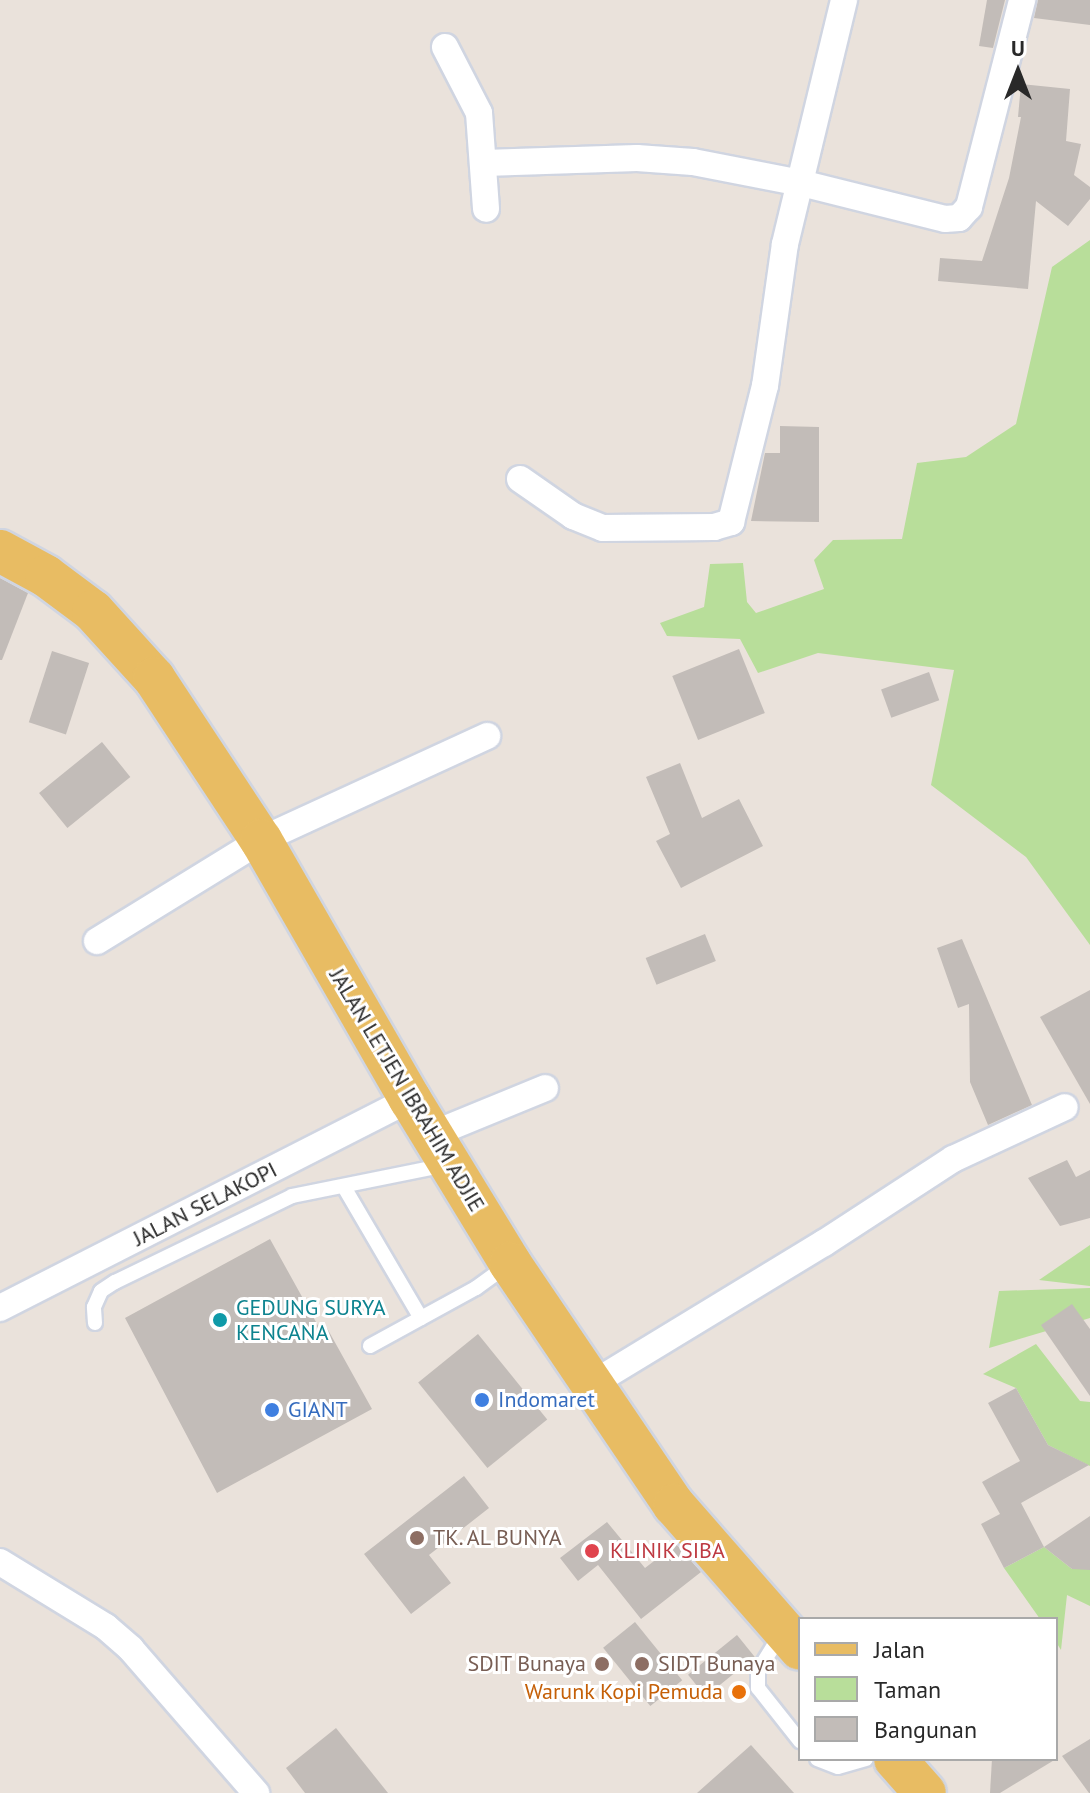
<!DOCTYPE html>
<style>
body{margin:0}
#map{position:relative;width:1090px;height:1793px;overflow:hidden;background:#eae2db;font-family:"PT Sans",sans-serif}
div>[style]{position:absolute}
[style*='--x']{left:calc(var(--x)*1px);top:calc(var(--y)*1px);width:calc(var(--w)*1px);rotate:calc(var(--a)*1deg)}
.green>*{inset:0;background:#b8de9a}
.building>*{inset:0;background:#c2bcb8;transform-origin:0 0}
.roads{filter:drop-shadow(2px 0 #d0d5e1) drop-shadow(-2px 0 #d0d5e1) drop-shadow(0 2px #d0d5e1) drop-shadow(0 -2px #d0d5e1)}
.lane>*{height:14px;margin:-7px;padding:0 7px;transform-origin:7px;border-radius:7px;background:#fff}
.street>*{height:26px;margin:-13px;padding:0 13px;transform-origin:13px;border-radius:13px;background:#fff}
.primary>*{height:42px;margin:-21px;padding:0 21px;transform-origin:21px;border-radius:21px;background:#e8bc63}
.dots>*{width:22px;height:22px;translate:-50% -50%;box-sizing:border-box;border:4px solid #fff;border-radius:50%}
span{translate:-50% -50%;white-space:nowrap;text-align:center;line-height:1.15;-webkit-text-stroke:6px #fff;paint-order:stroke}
.street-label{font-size:22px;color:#292929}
.culture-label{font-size:22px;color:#0d838f}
.left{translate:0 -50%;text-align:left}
.shop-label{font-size:22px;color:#366cbe}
.education-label{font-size:22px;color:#785e54}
.right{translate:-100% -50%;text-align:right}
.health-label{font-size:22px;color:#be3a42}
.food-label{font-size:22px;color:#c56008}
.legend{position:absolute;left:798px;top:1617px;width:260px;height:144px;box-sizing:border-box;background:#fff;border:2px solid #a9a9a9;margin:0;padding:10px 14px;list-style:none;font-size:24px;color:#292929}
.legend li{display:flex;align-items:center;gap:16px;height:40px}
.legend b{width:40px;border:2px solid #a9a9a9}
.north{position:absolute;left:978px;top:32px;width:80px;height:80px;-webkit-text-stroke:6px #fff;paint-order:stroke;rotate:0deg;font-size:22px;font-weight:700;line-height:32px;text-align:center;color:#292929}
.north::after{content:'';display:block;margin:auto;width:28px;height:36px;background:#292929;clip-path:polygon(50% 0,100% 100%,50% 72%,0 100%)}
</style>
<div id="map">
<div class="green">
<div style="clip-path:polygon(1090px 240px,1090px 945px,1026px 857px,931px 785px,954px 670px,818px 653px,758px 673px,740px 639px,667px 636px,660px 623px,704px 607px,710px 564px,743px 563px,747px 602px,756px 613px,824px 589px,814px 560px,833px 540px,902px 539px,917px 463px,966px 457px,1016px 424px,1052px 267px)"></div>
<div style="clip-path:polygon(1090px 1245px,1090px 1286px,1039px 1280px)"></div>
<div style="clip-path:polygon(1090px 1288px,1090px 1318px,989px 1348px,999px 1291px)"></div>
<div style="clip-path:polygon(1036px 1344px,1080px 1401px,1090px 1402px,1090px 1466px,1048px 1445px,1016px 1388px,983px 1374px)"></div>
<div style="clip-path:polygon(1044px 1547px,1072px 1569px,1090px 1565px,1090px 1606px,1067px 1595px,1061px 1650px,1056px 1642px,1056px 1619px,1040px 1619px,1004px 1568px)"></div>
</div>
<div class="building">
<div style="clip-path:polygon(987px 0,1005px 0,993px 48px,979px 46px)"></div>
<div style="clip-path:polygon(1038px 0,1090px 0,1090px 25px,1034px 18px)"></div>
<div style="clip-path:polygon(1021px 84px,1070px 89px,1066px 141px,1081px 144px,1074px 175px,1090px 187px,1090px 199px,1068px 226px,1036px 201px,1028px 289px,938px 281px,940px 258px,982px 261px,1009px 178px,1021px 117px,1018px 117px)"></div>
<div style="clip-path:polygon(780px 426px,819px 427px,819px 522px,751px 521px,765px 453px,780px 453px)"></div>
<div style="clip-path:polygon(0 578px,28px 593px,2px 660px,0 660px)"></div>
<div style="left:739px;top:649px;width:69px;height:72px;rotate:68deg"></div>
<div style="left:52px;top:651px;width:39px;height:75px;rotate:18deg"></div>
<div style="left:929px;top:672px;width:30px;height:51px;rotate:70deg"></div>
<div style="left:102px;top:742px;width:45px;height:81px;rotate:51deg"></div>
<div style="clip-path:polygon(680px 763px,702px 818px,739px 799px,763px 846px,681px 888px,656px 841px,670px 834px,646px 777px)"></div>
<div style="left:705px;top:934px;width:29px;height:64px;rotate:68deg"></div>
<div style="clip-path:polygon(962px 939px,1032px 1105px,988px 1125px,970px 1082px,969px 1004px,958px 1008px,937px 948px)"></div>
<div style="clip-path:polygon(1090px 990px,1090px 1104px,1040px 1017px)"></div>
<div style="clip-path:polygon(1067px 1160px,1076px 1177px,1090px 1170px,1090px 1218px,1060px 1226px,1028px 1178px)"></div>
<div style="clip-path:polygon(270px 1239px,321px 1331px,327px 1328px,372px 1409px,217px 1493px,125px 1318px)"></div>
<div style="clip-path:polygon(1072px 1304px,1090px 1329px,1090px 1396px,1041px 1325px)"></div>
<div style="left:478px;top:1334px;width:110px;height:77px;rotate:51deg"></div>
<div style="clip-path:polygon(1016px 1388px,1048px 1445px,1089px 1465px,1021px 1503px,1044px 1547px,1004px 1568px,981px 1524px,1000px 1514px,982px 1482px,1020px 1461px,988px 1403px)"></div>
<div style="clip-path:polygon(464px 1476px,489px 1508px,429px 1555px,451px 1583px,411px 1614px,364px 1554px)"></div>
<div style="clip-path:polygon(1090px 1516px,1090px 1570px,1072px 1569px,1044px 1547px)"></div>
<div style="clip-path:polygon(607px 1522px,645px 1568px,676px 1544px,701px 1572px,641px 1619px,598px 1565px,578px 1581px,560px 1558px)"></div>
<div style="left:635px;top:1622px;width:75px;height:41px;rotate:51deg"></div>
<div style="left:737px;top:1635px;width:28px;height:63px;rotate:51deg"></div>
<div style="clip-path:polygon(336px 1728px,388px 1793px,305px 1793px,286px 1768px)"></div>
<div style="clip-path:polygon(1090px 1739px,1090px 1793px,1089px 1793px,1062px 1756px)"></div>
<div style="clip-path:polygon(751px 1745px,794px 1793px,697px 1793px)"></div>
<div style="clip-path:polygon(992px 1759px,1056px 1759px,1000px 1793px,990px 1793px)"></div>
</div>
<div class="roads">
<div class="lane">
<div style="--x:344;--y:1187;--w:152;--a:59.6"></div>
<div style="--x:95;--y:1323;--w:16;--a:-94"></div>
<div style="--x:94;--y:1307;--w:17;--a:-66"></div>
<div style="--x:101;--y:1291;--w:17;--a:-33"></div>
<div style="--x:115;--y:1282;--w:197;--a:-25.9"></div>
<div style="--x:292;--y:1196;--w:157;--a:-11.4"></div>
<div style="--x:370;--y:1346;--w:121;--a:-28.7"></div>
<div style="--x:476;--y:1288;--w:37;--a:-36"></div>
<div style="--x:781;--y:1634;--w:44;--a:121.9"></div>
<div style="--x:758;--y:1671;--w:17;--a:90"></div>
<div style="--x:758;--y:1688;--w:68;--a:51.6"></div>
<div style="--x:817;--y:1759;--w:22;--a:21"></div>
<div style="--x:838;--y:1767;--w:29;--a:-16"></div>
</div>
<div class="street">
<div style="--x:445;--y:47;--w:74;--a:62.7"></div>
<div style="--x:479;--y:113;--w:96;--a:85.8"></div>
<div style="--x:484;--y:163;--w:153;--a:-1.9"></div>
<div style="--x:637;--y:158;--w:56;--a:4.1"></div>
<div style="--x:693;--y:162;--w:110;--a:11"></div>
<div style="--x:801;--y:183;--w:148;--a:14"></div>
<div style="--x:945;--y:219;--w:14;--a:-4"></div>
<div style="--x:959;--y:218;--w:15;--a:-48"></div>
<div style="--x:969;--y:207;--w:214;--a:-75.6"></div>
<div style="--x:520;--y:479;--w:65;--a:34.9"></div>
<div style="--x:573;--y:516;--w:32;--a:22"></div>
<div style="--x:603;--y:528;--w:111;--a:-0.5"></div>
<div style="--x:714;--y:527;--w:18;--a:-16"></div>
<div style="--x:731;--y:522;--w:140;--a:-76"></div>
<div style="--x:765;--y:386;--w:143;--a:-82"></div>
<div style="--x:785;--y:244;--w:251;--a:-76.4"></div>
<div style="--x:97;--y:941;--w:193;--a:-31.6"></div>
<div style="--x:261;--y:840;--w:249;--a:-24.7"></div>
<div style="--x:433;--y:1134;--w:121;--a:-22.3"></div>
<div style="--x:0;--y:1308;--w:460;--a:-27"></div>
<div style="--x:592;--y:1384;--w:271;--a:-31.3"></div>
<div style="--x:824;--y:1243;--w:154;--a:-33.1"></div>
<div style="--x:953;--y:1159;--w:123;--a:-24.9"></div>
<div style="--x:0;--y:1562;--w:124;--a:31.5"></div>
<div style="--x:106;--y:1627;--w:33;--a:41"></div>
<div style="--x:131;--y:1649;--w:191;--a:49"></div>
</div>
<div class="primary">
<div style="--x:0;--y:551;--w:52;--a:28.5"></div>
<div style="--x:46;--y:576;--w:59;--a:36.7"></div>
<div style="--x:93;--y:611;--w:91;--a:47.7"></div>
<div style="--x:154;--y:678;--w:194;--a:56.6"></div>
<div style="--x:261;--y:840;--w:299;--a:60.1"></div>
<div style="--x:410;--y:1099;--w:192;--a:58.6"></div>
<div style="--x:510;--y:1263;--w:292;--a:55.9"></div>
<div style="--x:674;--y:1505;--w:191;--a:48.8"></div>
<div style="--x:895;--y:1759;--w:45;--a:48.6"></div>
</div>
</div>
<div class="dots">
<div style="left:220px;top:1320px;background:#0f9aa8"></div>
<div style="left:482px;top:1400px;background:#3f7fe0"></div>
<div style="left:272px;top:1410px;background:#3f7fe0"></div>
<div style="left:417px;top:1538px;background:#8d6e63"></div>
<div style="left:592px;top:1551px;background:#e0444e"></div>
<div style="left:602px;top:1664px;background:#8d6e63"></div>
<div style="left:642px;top:1664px;background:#8d6e63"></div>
<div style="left:739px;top:1692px;background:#e8710a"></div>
</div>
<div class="street-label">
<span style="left:407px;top:1090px;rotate:59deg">JALAN LETJEN IBRAHIM ADJIE</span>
<span style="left:205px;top:1204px;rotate:-27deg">JALAN SELAKOPI</span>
</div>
<div class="culture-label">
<span class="left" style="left:236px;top:1320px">GEDUNG SURYA<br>KENCANA</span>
</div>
<div class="shop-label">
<span class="left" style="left:498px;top:1400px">Indomaret</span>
<span class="left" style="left:288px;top:1410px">GIANT</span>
</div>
<div class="education-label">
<span class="left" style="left:433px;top:1538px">TK. AL BUNYA</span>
<span class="right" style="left:586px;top:1664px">SDIT Bunaya</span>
<span class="left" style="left:658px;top:1664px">SIDT Bunaya</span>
</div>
<div class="health-label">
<span class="left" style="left:610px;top:1551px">KLINIK SIBA</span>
</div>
<div class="food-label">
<span class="right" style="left:723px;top:1692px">Warunk Kopi Pemuda</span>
</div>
<ul class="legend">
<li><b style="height:10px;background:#e8bc63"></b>Jalan</li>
<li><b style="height:22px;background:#b8de9a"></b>Taman</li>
<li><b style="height:22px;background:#c2bcb8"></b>Bangunan</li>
</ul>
<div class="north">U</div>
</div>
